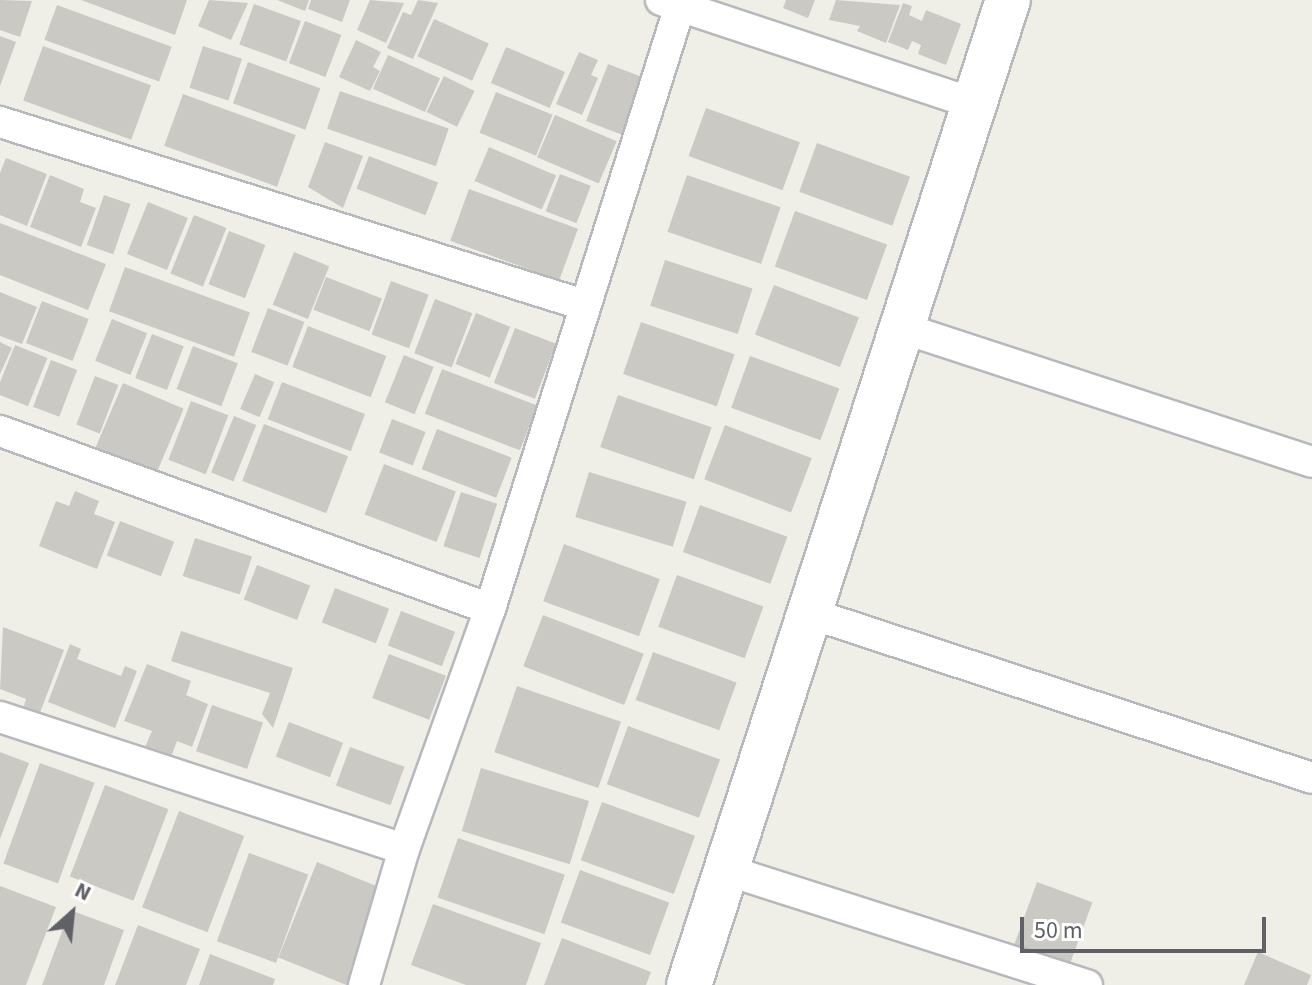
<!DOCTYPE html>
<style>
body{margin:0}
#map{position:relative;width:1312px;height:985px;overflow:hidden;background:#efefe7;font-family:"Source Sans 3",sans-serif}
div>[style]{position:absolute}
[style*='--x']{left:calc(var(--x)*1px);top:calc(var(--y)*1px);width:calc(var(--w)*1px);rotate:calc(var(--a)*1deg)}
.building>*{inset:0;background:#cbc9c4;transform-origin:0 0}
.roads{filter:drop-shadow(2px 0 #b7b8bc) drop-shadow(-2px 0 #b7b8bc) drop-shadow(0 2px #b7b8bc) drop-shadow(0 -2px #b7b8bc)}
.street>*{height:30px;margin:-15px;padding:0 15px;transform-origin:15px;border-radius:15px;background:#fff}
.secondary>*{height:44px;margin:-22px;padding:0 22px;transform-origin:22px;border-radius:22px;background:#fff}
span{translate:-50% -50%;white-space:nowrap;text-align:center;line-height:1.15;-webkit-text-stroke:6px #fff;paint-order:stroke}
.north{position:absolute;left:32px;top:873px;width:80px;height:80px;-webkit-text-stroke:6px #fff;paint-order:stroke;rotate:27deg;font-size:22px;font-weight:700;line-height:32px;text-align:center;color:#5f6166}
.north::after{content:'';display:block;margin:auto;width:28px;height:36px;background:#5f6166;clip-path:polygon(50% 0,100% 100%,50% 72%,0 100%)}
.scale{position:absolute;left:1020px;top:917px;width:246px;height:36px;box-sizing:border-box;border:4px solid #5f6166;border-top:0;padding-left:10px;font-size:24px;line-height:28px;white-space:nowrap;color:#5f6166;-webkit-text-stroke:6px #fff;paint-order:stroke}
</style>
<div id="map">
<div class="building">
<div style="clip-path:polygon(0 0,32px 1px,20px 37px,0 30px)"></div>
<div style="clip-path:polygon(81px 0,187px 0,175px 35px)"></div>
<div style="clip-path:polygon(209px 0,248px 3px,231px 40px,198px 26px)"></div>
<div style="clip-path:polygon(277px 0,309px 0,305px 11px)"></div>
<div style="clip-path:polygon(311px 0,350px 0,342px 22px,308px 9px)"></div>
<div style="clip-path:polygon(370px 0,404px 3px,386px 43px,357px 30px)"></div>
<div style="clip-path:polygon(418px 0,438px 3px,413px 59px,387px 48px,403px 12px,411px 15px)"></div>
<div style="clip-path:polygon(786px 0,815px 0,808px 18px,783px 8px)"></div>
<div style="clip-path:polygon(836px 0,900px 5px,886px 43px,857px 31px,860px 26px,829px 20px)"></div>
<div style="clip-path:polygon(903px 3px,912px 6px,909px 15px,922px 21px,926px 10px,961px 24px,946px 65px,918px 54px,921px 45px,912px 41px,908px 50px,888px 42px)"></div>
<div style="left:254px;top:4px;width:50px;height:43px;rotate:20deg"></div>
<div style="left:57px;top:5px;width:122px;height:37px;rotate:20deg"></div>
<div style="left:434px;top:19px;width:60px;height:41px;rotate:24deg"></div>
<div style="left:305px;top:21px;width:39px;height:45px;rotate:21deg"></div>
<div style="clip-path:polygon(0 36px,16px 42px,0 86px)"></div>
<div style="clip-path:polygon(356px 40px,381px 52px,373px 67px,380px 71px,370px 91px,339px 77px)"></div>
<div style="left:43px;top:46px;width:115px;height:58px;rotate:20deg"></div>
<div style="left:203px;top:46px;width:41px;height:44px;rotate:18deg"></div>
<div style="left:506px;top:47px;width:64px;height:39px;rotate:23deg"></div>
<div style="clip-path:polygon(579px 52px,598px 60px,591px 75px,598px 78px,582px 115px,556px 104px)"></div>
<div style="left:388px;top:55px;width:57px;height:37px;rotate:24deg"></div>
<div style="left:248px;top:62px;width:77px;height:44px;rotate:20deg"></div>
<div style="left:608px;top:64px;width:42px;height:61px;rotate:21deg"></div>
<div style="left:444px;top:76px;width:34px;height:40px;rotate:26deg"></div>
<div style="left:340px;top:91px;width:115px;height:40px;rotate:19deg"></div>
<div style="left:496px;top:92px;width:61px;height:44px;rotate:22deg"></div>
<div style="left:183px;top:94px;width:120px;height:55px;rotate:20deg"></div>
<div style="left:706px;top:108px;width:100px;height:51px;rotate:20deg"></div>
<div style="left:555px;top:115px;width:67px;height:46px;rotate:23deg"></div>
<div style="clip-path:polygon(325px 142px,363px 156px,343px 208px,308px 187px)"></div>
<div style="left:817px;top:143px;width:99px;height:52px;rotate:20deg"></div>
<div style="left:489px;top:147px;width:73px;height:37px;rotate:23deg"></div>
<div style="left:369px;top:156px;width:74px;height:35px;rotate:21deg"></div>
<div style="clip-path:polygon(6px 158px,47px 174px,27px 226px,0 215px,0 173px)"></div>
<div style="left:560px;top:174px;width:33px;height:40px;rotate:21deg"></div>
<div style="clip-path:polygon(50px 175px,84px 189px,80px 202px,96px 208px,81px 247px,30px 227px)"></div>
<div style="left:687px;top:175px;width:99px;height:60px;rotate:19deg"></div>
<div style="left:469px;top:189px;width:116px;height:55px;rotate:20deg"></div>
<div style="left:104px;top:195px;width:28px;height:53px;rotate:19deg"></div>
<div style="left:148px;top:202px;width:43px;height:56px;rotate:22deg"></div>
<div style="left:795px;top:211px;width:98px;height:59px;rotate:20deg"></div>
<div style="left:194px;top:215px;width:35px;height:63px;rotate:22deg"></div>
<div style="clip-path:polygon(0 223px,106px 264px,88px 310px,0 275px)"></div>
<div style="left:229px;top:231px;width:39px;height:57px;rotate:21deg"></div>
<div style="left:294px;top:252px;width:38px;height:57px;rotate:22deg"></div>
<div style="left:665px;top:260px;width:92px;height:48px;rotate:18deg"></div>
<div style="left:125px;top:267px;width:133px;height:47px;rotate:20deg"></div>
<div style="left:326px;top:277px;width:60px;height:35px;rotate:21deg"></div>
<div style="left:391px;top:281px;width:40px;height:57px;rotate:20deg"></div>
<div style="left:774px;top:285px;width:91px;height:53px;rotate:21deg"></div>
<div style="clip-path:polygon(0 292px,37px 307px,22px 344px,0 336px)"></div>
<div style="left:435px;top:299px;width:40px;height:58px;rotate:21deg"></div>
<div style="left:42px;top:301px;width:50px;height:45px;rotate:21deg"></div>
<div style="left:268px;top:308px;width:39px;height:47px;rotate:21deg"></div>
<div style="left:476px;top:313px;width:37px;height:55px;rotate:22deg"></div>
<div style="left:112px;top:319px;width:38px;height:45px;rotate:22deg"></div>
<div style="left:641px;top:322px;width:99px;height:55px;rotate:19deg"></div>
<div style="left:308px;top:326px;width:84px;height:44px;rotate:21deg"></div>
<div style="left:515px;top:328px;width:44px;height:59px;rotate:21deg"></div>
<div style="left:152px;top:334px;width:34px;height:47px;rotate:21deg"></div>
<div style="clip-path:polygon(0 342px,12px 348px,0 374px)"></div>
<div style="left:15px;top:345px;width:35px;height:52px;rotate:22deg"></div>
<div style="left:193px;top:346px;width:48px;height:46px;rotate:21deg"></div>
<div style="left:404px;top:355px;width:32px;height:51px;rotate:22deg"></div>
<div style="left:750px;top:356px;width:95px;height:55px;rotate:20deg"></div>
<div style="left:51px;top:360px;width:28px;height:50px;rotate:21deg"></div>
<div style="left:442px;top:369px;width:102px;height:48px;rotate:21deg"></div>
<div style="left:255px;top:374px;width:21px;height:38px;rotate:23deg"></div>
<div style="left:95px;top:376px;width:25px;height:52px;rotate:21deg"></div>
<div style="left:282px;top:382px;width:89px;height:40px;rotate:21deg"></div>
<div style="left:123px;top:383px;width:66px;height:73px;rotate:23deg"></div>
<div style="left:618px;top:395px;width:99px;height:55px;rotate:19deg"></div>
<div style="left:191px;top:401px;width:40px;height:63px;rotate:21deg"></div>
<div style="left:234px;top:416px;width:24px;height:61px;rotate:22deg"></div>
<div style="left:392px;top:419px;width:36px;height:36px;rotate:21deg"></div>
<div style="left:264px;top:424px;width:90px;height:61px;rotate:21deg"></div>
<div style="left:725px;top:425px;width:93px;height:58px;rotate:21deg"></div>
<div style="left:437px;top:429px;width:80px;height:43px;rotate:21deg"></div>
<div style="left:384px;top:464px;width:77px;height:54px;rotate:21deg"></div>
<div style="left:589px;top:472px;width:102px;height:47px;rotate:17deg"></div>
<div style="clip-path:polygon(75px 491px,99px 501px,94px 514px,115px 522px,97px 569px,39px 546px,56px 501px,69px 506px)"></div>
<div style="left:461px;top:492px;width:38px;height:57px;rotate:18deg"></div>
<div style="left:700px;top:505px;width:93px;height:50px;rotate:20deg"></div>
<div style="left:120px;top:521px;width:58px;height:37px;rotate:21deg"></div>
<div style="left:195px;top:538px;width:60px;height:40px;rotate:18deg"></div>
<div style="left:564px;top:544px;width:102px;height:61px;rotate:20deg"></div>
<div style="left:257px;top:565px;width:57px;height:37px;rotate:21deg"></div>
<div style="left:677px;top:575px;width:92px;height:55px;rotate:20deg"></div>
<div style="left:335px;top:588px;width:58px;height:37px;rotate:21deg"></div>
<div style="left:401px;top:611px;width:58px;height:37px;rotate:21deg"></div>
<div style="left:543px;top:615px;width:108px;height:55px;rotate:21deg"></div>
<div style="clip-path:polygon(3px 627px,64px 650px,39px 715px,23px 709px,26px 699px,0 689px)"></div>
<div style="clip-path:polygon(181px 631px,293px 668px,273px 728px,262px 714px,270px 693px,171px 661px)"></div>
<div style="clip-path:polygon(70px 644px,81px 649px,77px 659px,121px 676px,125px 666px,137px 671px,115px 728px,48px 702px)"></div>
<div style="left:653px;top:652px;width:89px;height:51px;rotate:20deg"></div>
<div style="left:389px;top:654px;width:61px;height:47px;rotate:21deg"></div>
<div style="clip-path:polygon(147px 664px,191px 681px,186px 695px,208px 704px,192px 747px,177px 741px,171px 757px,145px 747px,152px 731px,124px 721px)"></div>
<div style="left:517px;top:686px;width:110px;height:70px;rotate:19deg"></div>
<div style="left:212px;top:705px;width:54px;height:49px;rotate:19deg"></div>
<div style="left:289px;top:722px;width:58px;height:37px;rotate:21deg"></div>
<div style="left:628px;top:726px;width:98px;height:62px;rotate:20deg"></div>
<div style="left:350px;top:747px;width:58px;height:41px;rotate:20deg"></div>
<div style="clip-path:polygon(0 752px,29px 763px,0 839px)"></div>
<div style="left:40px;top:763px;width:58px;height:107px;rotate:20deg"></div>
<div style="left:481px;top:768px;width:113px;height:66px;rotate:17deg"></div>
<div style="left:105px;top:785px;width:68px;height:98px;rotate:21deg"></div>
<div style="left:602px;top:802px;width:99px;height:62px;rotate:20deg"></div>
<div style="left:179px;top:811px;width:70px;height:103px;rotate:21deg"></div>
<div style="left:458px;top:838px;width:113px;height:63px;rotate:19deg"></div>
<div style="left:249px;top:853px;width:63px;height:94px;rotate:20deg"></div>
<div style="left:317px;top:862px;width:82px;height:103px;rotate:22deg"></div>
<div style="left:580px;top:870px;width:95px;height:56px;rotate:20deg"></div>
<div style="left:1037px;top:882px;width:59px;height:70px;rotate:20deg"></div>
<div style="clip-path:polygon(0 886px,56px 907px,26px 985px,0 985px)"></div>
<div style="clip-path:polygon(433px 904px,541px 943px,526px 985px,466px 985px,411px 965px)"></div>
<div style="clip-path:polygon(70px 910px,124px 930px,104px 985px,42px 985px)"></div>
<div style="clip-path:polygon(138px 925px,200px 949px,186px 985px,115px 985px)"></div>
<div style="clip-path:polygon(562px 938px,651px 972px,646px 985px,544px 985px)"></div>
<div style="clip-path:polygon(1258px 952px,1311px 975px,1307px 985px,1244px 985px)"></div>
<div style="clip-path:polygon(210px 954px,275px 979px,273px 985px,199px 985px)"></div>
</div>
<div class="roads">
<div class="street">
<div style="--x:661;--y:0;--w:331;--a:18.3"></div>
<div style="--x:0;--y:122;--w:612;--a:17.4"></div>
<div style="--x:902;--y:328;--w:431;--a:18.1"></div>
<div style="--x:0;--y:431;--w:521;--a:19.96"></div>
<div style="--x:809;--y:613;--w:529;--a:18.16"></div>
<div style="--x:0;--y:717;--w:425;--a:18.1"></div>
<div style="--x:726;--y:870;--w:379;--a:17.7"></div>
<div style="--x:364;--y:985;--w:142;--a:-73.6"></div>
<div style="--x:404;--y:849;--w:255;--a:-70.3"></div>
<div style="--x:490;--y:609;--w:632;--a:-72.51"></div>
</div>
<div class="secondary">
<div style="--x:689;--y:985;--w:1035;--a:-72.06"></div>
</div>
</div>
<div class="north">N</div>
<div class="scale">50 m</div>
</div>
